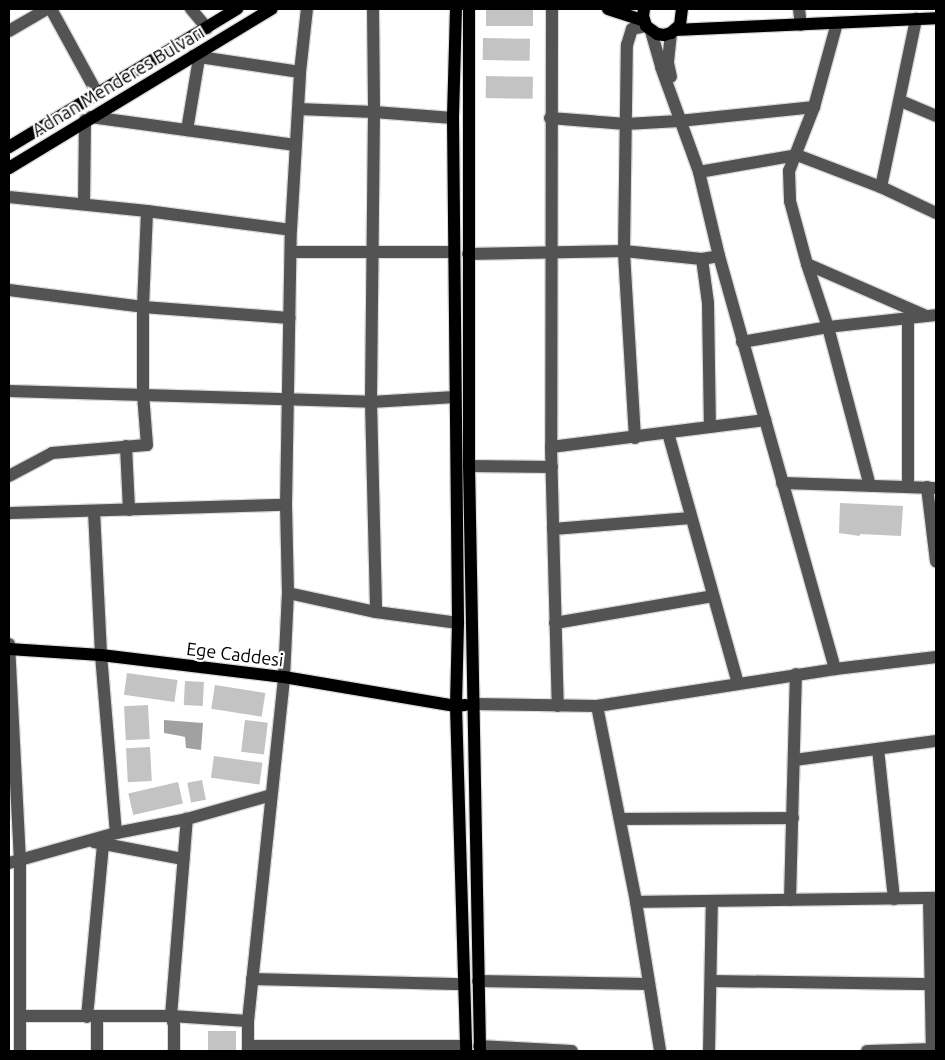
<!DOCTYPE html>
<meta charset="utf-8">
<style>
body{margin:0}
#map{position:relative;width:945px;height:1060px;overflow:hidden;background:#fff;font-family:Ubuntu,sans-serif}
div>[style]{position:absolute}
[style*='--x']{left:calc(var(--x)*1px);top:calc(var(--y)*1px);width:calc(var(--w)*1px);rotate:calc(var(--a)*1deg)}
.water>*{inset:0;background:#a1a1a1}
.building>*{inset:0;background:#c3c3c3;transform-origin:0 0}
.roads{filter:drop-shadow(1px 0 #dbdbdb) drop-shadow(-1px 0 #dbdbdb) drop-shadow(0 1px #dbdbdb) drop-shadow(0 -1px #dbdbdb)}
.minor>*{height:12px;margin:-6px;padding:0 6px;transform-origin:6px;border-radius:6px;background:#535353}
.major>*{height:12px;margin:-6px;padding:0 6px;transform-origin:6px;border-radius:6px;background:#000}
span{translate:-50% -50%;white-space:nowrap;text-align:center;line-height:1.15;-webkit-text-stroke:4.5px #fff;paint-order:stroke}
.street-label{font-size:18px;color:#000}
.frame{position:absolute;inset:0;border:10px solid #000;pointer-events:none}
</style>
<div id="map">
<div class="water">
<div style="clip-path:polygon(164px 720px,203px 723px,201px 750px,186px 748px,185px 737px,181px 736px,164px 733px)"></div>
</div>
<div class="building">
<div style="left:486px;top:9px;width:47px;height:17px"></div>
<div style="left:483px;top:38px;width:47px;height:22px;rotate:1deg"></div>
<div style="left:486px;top:76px;width:47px;height:22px;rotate:1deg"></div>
<div style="clip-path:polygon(840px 503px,903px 506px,901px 536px,860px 534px,860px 536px,839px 533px)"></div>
<div style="left:127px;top:673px;width:51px;height:22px;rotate:8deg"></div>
<div style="left:185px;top:681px;width:19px;height:24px;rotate:3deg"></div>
<div style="left:215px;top:685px;width:51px;height:24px;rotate:9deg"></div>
<div style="left:148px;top:705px;width:34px;height:24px;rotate:87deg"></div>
<div style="left:245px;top:720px;width:23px;height:32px;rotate:7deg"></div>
<div style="left:150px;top:747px;width:34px;height:24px;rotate:87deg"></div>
<div style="left:214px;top:756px;width:49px;height:22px;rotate:8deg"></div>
<div style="left:202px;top:780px;width:20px;height:15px;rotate:79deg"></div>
<div style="left:178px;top:782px;width:22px;height:51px;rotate:77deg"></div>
<div style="left:208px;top:1031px;width:28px;height:20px"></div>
</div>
<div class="roads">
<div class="minor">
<div style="--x:51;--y:9;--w:96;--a:61.3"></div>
<div style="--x:191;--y:9;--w:25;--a:50"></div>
<div style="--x:373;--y:9;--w:103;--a:89.4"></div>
<div style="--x:374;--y:112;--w:290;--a:90.6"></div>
<div style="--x:371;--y:402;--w:210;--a:88.6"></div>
<div style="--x:552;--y:9;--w:438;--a:90.1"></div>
<div style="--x:551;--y:447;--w:259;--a:88.5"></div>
<div style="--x:799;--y:9;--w:16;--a:83"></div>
<div style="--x:837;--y:23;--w:87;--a:105.3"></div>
<div style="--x:814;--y:107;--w:69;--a:111.3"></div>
<div style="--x:789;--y:171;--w:30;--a:88"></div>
<div style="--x:790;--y:201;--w:65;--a:74.9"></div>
<div style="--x:807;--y:264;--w:66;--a:71.6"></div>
<div style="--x:828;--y:327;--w:164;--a:75.2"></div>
<div style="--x:9;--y:31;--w:44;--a:-30.1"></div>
<div style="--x:651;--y:31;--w:37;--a:74"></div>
<div style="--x:661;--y:67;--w:112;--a:70.1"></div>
<div style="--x:699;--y:172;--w:86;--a:76.6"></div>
<div style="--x:719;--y:256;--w:429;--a:74.3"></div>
<div style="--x:671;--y:33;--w:30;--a:96"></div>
<div style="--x:668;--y:63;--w:14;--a:78"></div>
<div style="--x:193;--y:56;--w:108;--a:8.5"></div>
<div style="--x:901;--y:101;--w:38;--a:23"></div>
<div style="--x:298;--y:109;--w:76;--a:2.3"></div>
<div style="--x:374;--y:112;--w:79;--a:4.3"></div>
<div style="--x:91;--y:117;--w:206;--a:7.8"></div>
<div style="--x:550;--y:118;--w:76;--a:4.5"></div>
<div style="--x:626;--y:124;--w:53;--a:-3.2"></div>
<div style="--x:679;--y:121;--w:136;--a:-5.9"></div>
<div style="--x:187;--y:130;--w:73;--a:-80.5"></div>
<div style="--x:699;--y:172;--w:99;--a:-9.8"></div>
<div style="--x:797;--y:155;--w:90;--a:20.9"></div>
<div style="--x:881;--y:187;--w:61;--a:25.3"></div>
<div style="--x:881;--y:187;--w:172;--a:-78.2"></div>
<div style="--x:9;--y:197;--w:139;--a:5.8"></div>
<div style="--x:147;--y:211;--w:145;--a:7.5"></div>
<div style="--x:84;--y:204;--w:84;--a:-89.3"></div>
<div style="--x:292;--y:252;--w:161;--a:0"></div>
<div style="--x:468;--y:254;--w:156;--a:-1.1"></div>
<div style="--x:624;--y:251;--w:78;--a:5.9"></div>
<div style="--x:702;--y:259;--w:17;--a:-10"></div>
<div style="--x:702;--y:259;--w:44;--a:82.2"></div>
<div style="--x:708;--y:303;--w:124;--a:89.1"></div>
<div style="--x:807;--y:264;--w:130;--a:23.6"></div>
<div style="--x:9;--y:290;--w:135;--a:7.2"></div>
<div style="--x:143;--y:307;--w:147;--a:4.3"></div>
<div style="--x:908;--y:318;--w:169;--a:90"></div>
<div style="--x:742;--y:342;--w:87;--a:-9.9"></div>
<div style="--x:828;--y:327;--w:109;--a:-6.3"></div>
<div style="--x:9;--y:391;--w:362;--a:1.7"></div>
<div style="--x:371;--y:402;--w:84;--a:-3.4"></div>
<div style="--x:668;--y:433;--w:260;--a:74.4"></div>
<div style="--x:635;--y:438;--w:187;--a:-93.4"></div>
<div style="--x:624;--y:251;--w:206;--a:-89.2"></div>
<div style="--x:627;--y:45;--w:17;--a:-73"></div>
<div style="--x:632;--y:29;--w:14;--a:-12"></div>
<div style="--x:126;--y:446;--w:64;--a:87.3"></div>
<div style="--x:551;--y:447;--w:216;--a:-7.2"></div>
<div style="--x:469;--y:466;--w:83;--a:0.7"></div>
<div style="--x:9;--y:476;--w:49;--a:-28.1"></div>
<div style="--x:52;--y:453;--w:95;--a:-4.8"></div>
<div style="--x:147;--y:445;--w:51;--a:-94.5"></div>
<div style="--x:143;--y:394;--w:87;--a:-90"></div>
<div style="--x:143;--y:307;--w:96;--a:-87.6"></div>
<div style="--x:782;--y:483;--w:154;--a:1.9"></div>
<div style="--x:927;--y:487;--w:75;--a:83.1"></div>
<div style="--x:94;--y:511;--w:144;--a:87.2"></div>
<div style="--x:101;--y:655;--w:179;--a:85.2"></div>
<div style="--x:9;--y:513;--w:277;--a:-1.7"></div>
<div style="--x:553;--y:529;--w:138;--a:-4.6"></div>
<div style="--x:288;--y:593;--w:90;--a:12.2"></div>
<div style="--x:376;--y:612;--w:83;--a:7.6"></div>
<div style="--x:555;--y:623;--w:160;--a:-9.7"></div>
<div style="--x:9;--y:644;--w:215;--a:87.1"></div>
<div style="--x:20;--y:859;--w:192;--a:90"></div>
<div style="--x:475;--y:704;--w:122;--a:0.9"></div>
<div style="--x:597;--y:706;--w:241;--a:-8.8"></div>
<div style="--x:835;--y:669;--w:102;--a:-6.8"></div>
<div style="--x:597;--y:706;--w:200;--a:78.7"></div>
<div style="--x:636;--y:902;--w:151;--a:80.8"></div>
<div style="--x:878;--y:749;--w:151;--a:83.9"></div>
<div style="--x:795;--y:760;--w:142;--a:-7.7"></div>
<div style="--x:620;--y:819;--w:173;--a:-0.3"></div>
<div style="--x:94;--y:842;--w:91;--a:10.8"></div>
<div style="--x:9;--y:863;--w:111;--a:-15.7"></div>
<div style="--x:116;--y:833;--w:72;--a:-11.2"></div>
<div style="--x:187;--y:819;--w:87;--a:-15.9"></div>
<div style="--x:929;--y:898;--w:153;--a:88.9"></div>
<div style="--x:790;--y:900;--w:226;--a:-88.5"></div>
<div style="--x:636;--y:902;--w:300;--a:-0.8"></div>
<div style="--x:252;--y:979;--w:212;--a:1.4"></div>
<div style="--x:478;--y:981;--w:171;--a:1"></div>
<div style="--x:711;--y:981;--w:225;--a:0.8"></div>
<div style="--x:20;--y:1016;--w:151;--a:0"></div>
<div style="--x:171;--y:1016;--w:77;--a:3.7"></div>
<div style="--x:87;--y:1017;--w:174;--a:-84.7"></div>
<div style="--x:248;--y:1046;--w:218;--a:0"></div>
<div style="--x:479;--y:1046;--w:93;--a:3.1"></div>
<div style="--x:97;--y:1051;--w:34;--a:-90"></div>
<div style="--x:174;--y:1051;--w:26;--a:-90"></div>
<div style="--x:174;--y:1025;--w:9;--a:-108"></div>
<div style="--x:171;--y:1016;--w:198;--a:-85.4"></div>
<div style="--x:248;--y:1051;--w:30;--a:-90"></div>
<div style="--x:248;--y:1021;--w:346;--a:-84"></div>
<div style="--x:284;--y:677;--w:84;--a:-87.3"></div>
<div style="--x:288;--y:593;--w:88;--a:-91.3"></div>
<div style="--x:286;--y:505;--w:275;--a:-89"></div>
<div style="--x:291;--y:230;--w:158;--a:-86.7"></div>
<div style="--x:300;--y:72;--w:63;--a:-83.7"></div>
<div style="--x:709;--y:1051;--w:150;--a:-88.9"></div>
<div style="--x:867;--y:1051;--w:69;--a:-1.7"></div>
</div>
<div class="major">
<div style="--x:456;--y:9;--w:109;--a:91.6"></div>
<div style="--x:453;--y:118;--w:505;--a:89.43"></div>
<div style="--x:458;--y:623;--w:83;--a:91.4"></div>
<div style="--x:456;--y:706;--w:345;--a:88.3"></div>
<div style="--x:469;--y:9;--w:457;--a:90"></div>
<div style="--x:469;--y:466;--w:585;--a:88.92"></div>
<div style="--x:608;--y:9;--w:38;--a:18"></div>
<div style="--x:644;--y:9;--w:7;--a:98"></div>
<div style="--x:643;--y:16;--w:10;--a:73"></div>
<div style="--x:646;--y:26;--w:14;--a:36"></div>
<div style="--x:657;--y:34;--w:7;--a:8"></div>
<div style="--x:664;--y:35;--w:7;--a:-16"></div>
<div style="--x:671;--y:33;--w:12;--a:-42"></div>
<div style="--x:680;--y:25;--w:16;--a:-83"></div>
<div style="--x:675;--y:30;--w:261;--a:-2.6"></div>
<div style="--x:9;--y:147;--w:267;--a:-31.2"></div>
<div style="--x:9;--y:168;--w:307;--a:-31.2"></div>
<div style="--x:9;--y:649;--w:92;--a:3.7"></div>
<div style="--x:101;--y:655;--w:184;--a:6.9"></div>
<div style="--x:284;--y:677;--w:174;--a:9.6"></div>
<div style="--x:456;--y:706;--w:9;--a:-6"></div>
</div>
</div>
<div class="street-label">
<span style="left:118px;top:81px;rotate:-31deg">Adnan Menderes Bulvarı</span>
<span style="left:235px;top:654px;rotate:7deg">Ege Caddesi</span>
</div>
<div class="frame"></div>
</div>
